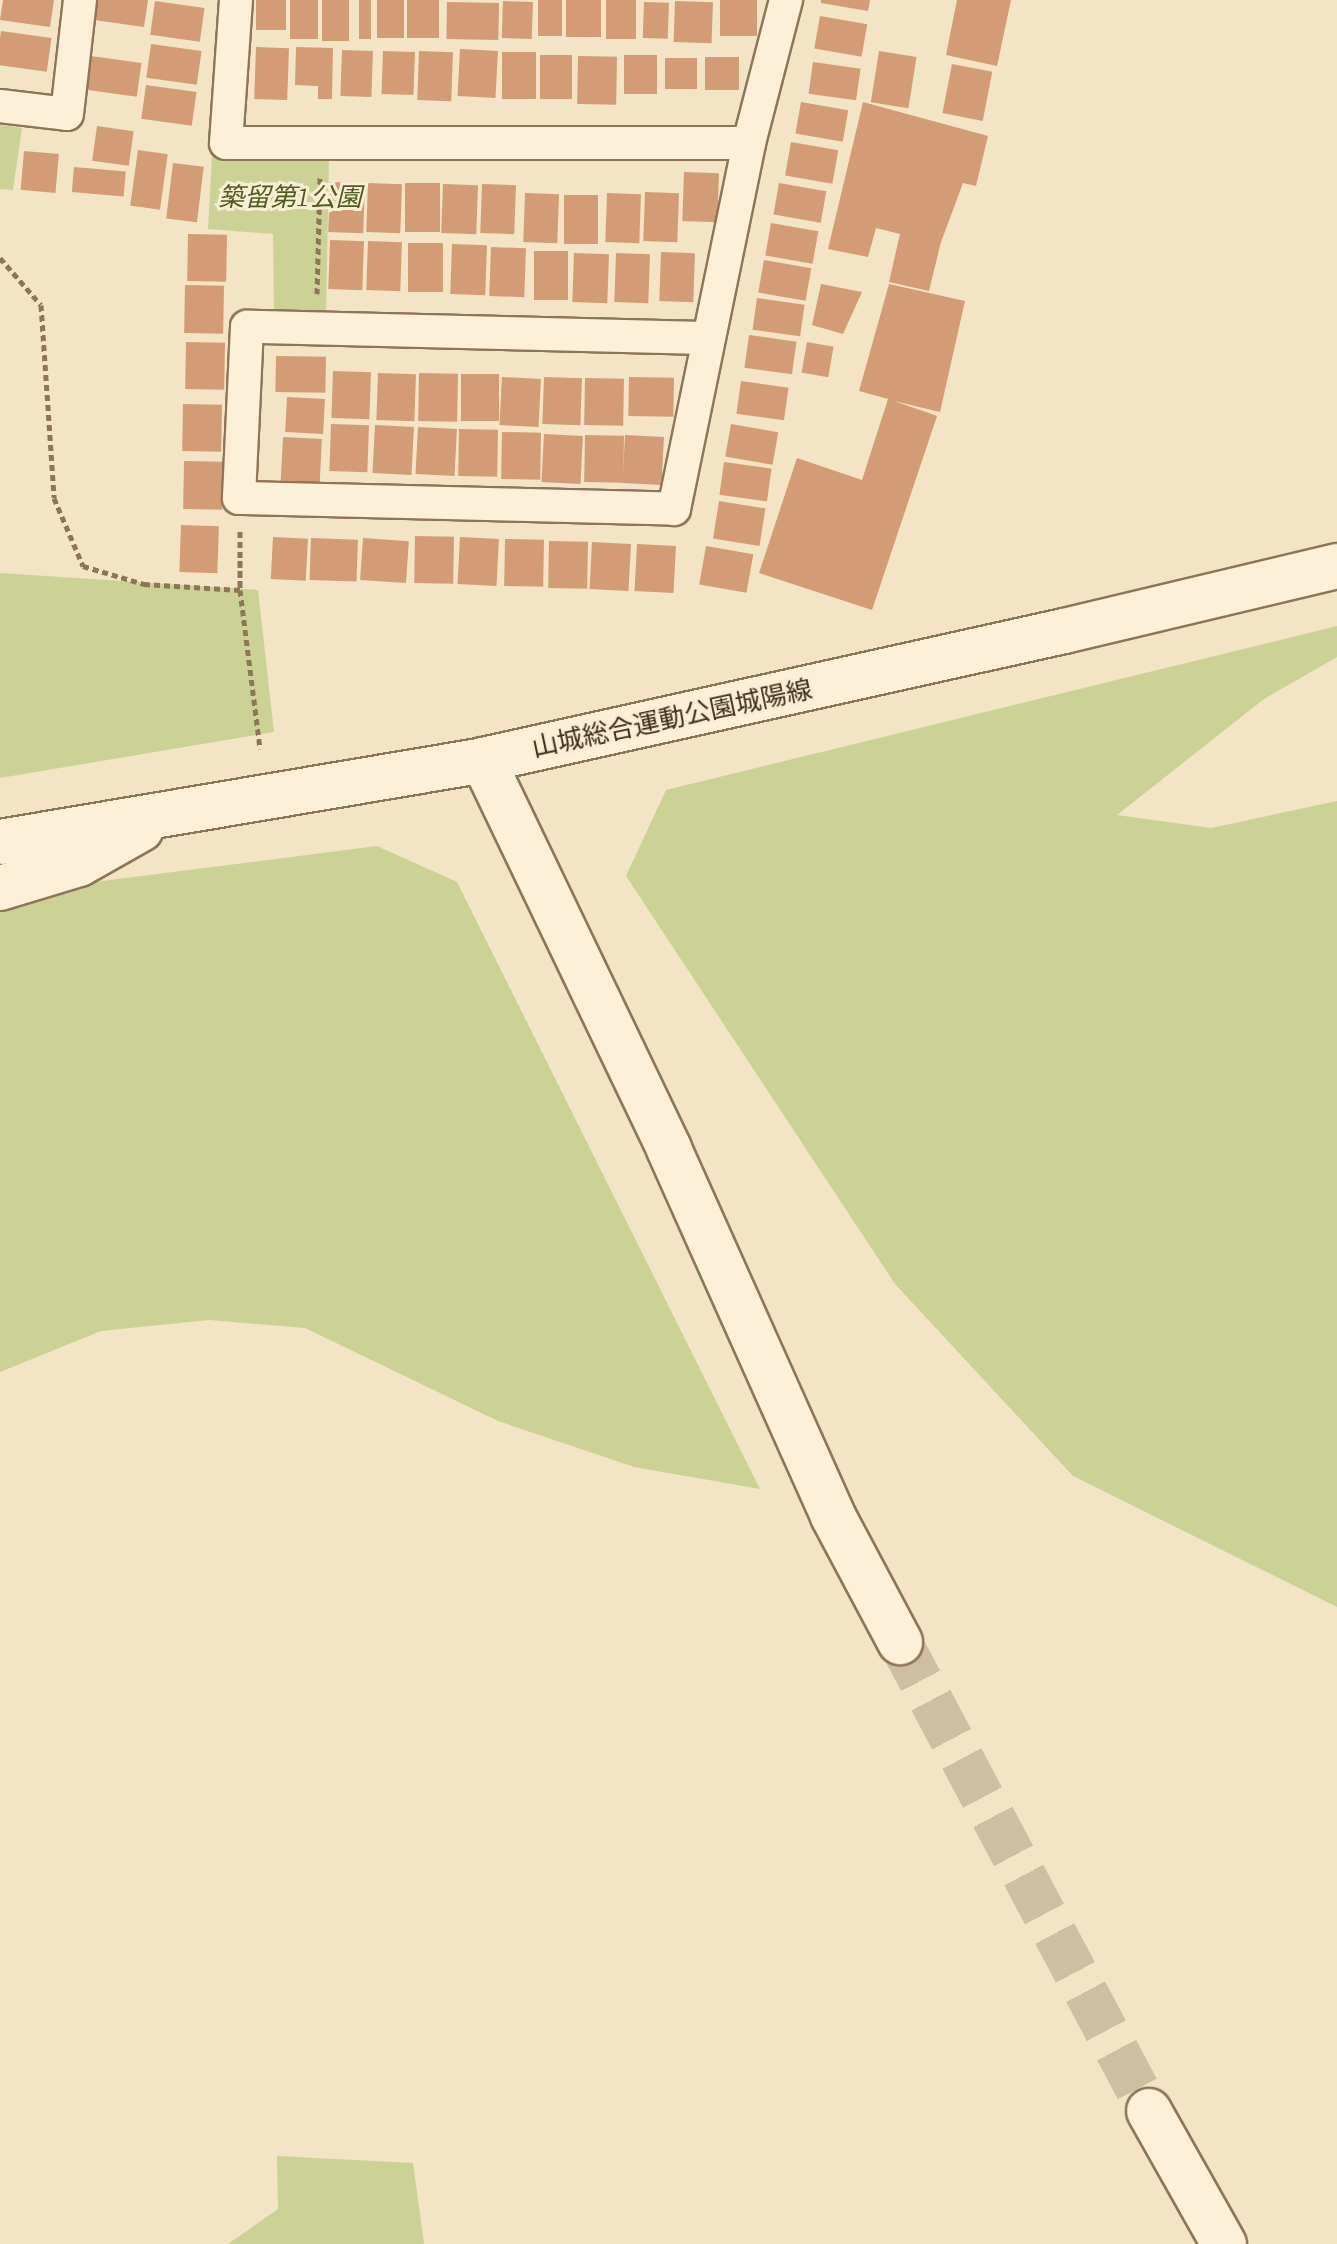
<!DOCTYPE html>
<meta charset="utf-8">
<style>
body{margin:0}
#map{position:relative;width:1337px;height:2244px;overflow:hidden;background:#f2e4c4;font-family:"Source Serif 4","Noto Sans JP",serif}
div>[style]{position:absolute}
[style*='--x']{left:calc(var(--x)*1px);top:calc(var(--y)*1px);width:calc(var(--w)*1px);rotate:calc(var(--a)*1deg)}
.green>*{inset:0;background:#ccd296}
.building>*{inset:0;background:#d49c76;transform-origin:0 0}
.secondary-tunnel>*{height:44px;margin-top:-22px;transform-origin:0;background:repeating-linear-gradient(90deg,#cebfa3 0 44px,transparent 0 66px)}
.path>*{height:5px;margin-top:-2.5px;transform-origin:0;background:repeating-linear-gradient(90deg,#8f7558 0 6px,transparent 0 10px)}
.roads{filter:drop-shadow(2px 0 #8f7558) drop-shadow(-2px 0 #8f7558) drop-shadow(0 2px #8f7558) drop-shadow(0 -2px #8f7558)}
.street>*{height:32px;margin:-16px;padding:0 16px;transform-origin:16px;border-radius:16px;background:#fcf1d8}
.secondary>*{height:44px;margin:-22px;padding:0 22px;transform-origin:22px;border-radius:22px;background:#fcf1d8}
span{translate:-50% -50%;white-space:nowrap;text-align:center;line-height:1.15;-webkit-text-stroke:6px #f9eed4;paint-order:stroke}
.park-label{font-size:26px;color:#4e5c22;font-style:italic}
.street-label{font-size:26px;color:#3e2d1d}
</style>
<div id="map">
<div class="green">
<div style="clip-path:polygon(0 125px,22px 128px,13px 190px,0 189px)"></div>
<div style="clip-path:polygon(212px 157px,329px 158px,326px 318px,274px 315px,273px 234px,208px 229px)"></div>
<div style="clip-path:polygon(0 573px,258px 590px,274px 732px,0 778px)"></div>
<div style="clip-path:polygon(1337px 626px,1337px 657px,1264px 699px,1117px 815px,1211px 828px,1337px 801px,1337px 1607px,1073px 1476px,895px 1284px,626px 876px,666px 790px)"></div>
<div style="clip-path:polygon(377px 846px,457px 882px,760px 1489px,634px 1467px,498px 1421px,305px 1328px,209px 1320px,101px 1331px,0 1372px,0 894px)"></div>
<div style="clip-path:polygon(277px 2156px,413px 2163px,424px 2244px,228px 2244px,278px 2209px)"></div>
</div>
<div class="building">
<div style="clip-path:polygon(3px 0,54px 0,50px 27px,0 20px)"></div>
<div style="clip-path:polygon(97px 0,148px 0,144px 27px,94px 20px)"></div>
<div style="left:256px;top:0;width:30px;height:30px"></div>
<div style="left:290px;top:0;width:28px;height:39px"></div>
<div style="left:322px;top:0;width:27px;height:41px"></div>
<div style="left:359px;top:0;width:12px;height:39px"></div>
<div style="left:377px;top:0;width:27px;height:38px"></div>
<div style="left:407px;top:0;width:32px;height:38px"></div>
<div style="left:538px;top:0;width:24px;height:36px"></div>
<div style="left:566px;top:0;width:35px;height:37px"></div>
<div style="left:606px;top:0;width:30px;height:39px"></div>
<div style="left:720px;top:0;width:37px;height:36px"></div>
<div style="clip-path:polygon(821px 0,870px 0,868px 11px,821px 3px)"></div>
<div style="clip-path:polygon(957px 0,1011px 0,997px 66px,946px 55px)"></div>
<div style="left:155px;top:1px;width:50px;height:34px;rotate:8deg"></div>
<div style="left:503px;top:1px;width:30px;height:37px;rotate:2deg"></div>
<div style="left:675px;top:1px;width:38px;height:41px;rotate:2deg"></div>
<div style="left:447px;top:2px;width:52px;height:37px;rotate:1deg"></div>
<div style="left:644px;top:2px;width:25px;height:36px;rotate:2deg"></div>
<div style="left:820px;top:16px;width:48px;height:33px;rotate:10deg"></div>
<div style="left:1px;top:31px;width:51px;height:34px;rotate:8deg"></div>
<div style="left:151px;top:44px;width:51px;height:34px;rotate:8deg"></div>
<div style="left:256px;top:47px;width:33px;height:52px;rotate:2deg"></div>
<div style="clip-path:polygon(296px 47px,333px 48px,332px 99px,318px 99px,318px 86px,295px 85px)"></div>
<div style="left:460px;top:49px;width:38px;height:47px;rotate:3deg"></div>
<div style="left:342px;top:50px;width:31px;height:46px;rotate:2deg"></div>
<div style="left:383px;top:51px;width:32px;height:43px;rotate:2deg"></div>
<div style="left:419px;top:51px;width:34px;height:49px;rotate:2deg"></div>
<div style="left:879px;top:51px;width:38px;height:52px;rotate:9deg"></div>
<div style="left:502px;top:52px;width:34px;height:47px"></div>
<div style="left:540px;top:55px;width:32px;height:44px"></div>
<div style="left:624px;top:55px;width:33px;height:39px"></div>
<div style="left:91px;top:56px;width:51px;height:34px;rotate:8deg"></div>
<div style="left:578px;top:56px;width:39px;height:48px;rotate:1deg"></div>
<div style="left:705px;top:57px;width:34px;height:33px"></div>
<div style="left:665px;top:58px;width:32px;height:31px"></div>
<div style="left:813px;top:62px;width:48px;height:32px;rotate:8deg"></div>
<div style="left:952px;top:64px;width:41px;height:50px;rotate:11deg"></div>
<div style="left:146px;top:85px;width:51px;height:34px;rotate:8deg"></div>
<div style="left:801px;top:102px;width:48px;height:32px;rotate:10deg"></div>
<div style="clip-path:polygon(863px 102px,988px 136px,976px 186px,963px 183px,941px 242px,929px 291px,889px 282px,900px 234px,876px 228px,868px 257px,828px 249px)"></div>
<div style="left:97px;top:126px;width:37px;height:35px;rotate:8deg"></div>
<div style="left:791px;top:142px;width:48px;height:34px;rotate:10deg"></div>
<div style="left:138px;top:150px;width:30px;height:56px;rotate:8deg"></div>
<div style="left:24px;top:151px;width:35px;height:39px;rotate:5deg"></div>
<div style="left:173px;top:163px;width:31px;height:56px;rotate:7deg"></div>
<div style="left:74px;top:167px;width:52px;height:25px;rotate:5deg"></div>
<div style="left:684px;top:172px;width:35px;height:49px;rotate:2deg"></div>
<div style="left:330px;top:182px;width:35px;height:50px;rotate:2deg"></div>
<div style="left:368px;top:183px;width:34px;height:49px;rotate:2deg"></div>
<div style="left:405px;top:183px;width:35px;height:49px"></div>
<div style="left:779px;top:183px;width:48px;height:32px;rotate:10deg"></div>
<div style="left:443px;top:184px;width:35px;height:49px;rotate:2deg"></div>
<div style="left:482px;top:184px;width:34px;height:49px;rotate:2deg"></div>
<div style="left:645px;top:192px;width:34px;height:49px;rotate:2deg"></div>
<div style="left:525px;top:193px;width:34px;height:49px;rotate:2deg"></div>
<div style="left:607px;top:193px;width:34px;height:49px;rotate:2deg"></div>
<div style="left:564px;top:195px;width:34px;height:49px"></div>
<div style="left:771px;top:223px;width:48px;height:33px;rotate:10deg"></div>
<div style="left:188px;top:234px;width:39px;height:47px;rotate:1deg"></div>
<div style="left:330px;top:240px;width:34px;height:49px;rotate:2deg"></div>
<div style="left:368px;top:241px;width:34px;height:49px;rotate:2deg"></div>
<div style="left:408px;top:243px;width:35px;height:49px"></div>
<div style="left:452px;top:244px;width:35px;height:50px;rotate:2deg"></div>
<div style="left:491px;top:247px;width:35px;height:49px;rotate:2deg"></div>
<div style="left:534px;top:251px;width:34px;height:49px"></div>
<div style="left:661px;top:252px;width:34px;height:49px;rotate:2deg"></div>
<div style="left:574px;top:253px;width:35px;height:49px;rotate:2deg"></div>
<div style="left:616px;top:253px;width:34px;height:49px;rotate:2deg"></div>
<div style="left:764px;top:260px;width:48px;height:33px;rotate:10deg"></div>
<div style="clip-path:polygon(821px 284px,862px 292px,843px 334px,812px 325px)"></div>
<div style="clip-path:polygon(889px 284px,965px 301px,940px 412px,894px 401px,937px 416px,872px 610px,759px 573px,797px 458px,862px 480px,888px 399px,859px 391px)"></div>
<div style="left:185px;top:285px;width:39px;height:48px;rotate:1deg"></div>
<div style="left:757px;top:298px;width:48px;height:32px;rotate:8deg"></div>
<div style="left:749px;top:335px;width:48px;height:33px;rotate:8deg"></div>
<div style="left:186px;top:342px;width:39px;height:47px;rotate:1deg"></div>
<div style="left:807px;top:342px;width:27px;height:31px;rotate:10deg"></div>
<div style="left:276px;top:356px;width:50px;height:36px;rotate:1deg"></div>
<div style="left:333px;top:371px;width:38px;height:47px;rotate:2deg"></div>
<div style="left:378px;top:373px;width:38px;height:47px;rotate:2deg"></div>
<div style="left:419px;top:373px;width:39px;height:48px;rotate:1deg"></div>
<div style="left:461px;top:374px;width:38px;height:47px"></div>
<div style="left:502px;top:377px;width:39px;height:48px;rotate:3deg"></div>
<div style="left:544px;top:377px;width:38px;height:47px;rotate:2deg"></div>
<div style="left:629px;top:377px;width:45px;height:39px;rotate:1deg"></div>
<div style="left:585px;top:378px;width:39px;height:47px;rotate:1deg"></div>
<div style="left:741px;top:381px;width:48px;height:33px;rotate:8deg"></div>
<div style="left:287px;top:397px;width:38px;height:35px;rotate:3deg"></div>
<div style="left:183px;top:404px;width:39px;height:47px;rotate:1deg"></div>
<div style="left:331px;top:424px;width:38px;height:47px;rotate:2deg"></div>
<div style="left:731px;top:424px;width:48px;height:33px;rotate:10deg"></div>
<div style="left:375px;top:425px;width:39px;height:48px;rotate:3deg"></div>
<div style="left:418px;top:427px;width:39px;height:47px;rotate:3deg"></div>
<div style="left:459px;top:429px;width:39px;height:47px;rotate:1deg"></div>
<div style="left:502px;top:432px;width:39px;height:47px;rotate:1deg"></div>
<div style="left:544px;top:434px;width:39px;height:48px;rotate:3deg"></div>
<div style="left:585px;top:435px;width:39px;height:47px;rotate:1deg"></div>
<div style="left:625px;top:435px;width:39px;height:48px;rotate:3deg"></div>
<div style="left:283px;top:437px;width:39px;height:48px;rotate:3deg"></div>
<div style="left:184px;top:461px;width:39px;height:48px;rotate:1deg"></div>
<div style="left:724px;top:462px;width:48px;height:33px;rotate:8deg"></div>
<div style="left:719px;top:501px;width:47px;height:38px;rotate:9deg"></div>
<div style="left:181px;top:525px;width:38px;height:47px;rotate:2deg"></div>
<div style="left:415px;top:536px;width:39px;height:47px;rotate:1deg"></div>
<div style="left:273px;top:537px;width:35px;height:42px;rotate:3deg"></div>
<div style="left:460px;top:537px;width:39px;height:47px;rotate:3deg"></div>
<div style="left:311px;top:538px;width:47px;height:42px;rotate:2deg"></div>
<div style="left:363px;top:538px;width:46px;height:42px;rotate:4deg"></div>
<div style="left:505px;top:539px;width:39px;height:47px;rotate:1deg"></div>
<div style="left:549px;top:541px;width:39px;height:47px;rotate:1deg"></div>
<div style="left:592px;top:542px;width:39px;height:47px;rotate:3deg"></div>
<div style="left:637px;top:544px;width:39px;height:47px;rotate:3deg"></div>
<div style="left:706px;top:546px;width:48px;height:39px;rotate:10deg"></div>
</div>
<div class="secondary-tunnel">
<div style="--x:900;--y:1642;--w:531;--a:62.04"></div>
</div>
<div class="path">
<div style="--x:0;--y:258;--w:62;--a:48.9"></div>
<div style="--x:41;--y:305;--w:193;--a:86.1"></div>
<div style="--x:54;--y:498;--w:74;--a:66.9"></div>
<div style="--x:83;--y:566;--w:64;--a:16.4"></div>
<div style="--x:144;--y:584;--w:96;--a:3.6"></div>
<div style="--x:317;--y:294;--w:118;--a:-88.5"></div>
<div style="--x:240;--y:531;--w:59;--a:90"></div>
<div style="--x:240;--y:590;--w:160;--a:82.8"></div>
</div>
<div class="roads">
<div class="street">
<div style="--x:236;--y:0;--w:143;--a:94"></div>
<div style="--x:226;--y:143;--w:523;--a:0"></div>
<div style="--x:0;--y:106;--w:67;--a:6.8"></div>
<div style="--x:67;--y:114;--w:115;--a:-83.5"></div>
<div style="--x:708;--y:338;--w:461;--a:-178.6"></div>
<div style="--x:247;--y:327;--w:171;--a:92.7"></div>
<div style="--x:239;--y:498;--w:435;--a:1.4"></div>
<div style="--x:674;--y:509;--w:374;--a:-78.4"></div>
<div style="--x:749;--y:143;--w:148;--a:-75.5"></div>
</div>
<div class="secondary">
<div style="--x:483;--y:760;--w:431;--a:64.4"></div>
<div style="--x:669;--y:1149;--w:402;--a:65.9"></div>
<div style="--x:833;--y:1516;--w:143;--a:62"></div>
<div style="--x:0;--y:842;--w:490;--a:-9.6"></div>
<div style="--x:483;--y:760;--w:595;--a:-12.52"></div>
<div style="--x:1064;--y:631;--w:281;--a:-13.4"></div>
<div style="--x:0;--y:888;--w:83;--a:-16.9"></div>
<div style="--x:79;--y:864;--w:71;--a:-29.4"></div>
<div style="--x:1149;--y:2111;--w:153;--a:60.6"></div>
</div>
</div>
<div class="park-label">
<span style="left:290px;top:198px">築留第1公園</span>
</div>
<div class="street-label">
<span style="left:672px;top:719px;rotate:-12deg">山城総合運動公園城陽線</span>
</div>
</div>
